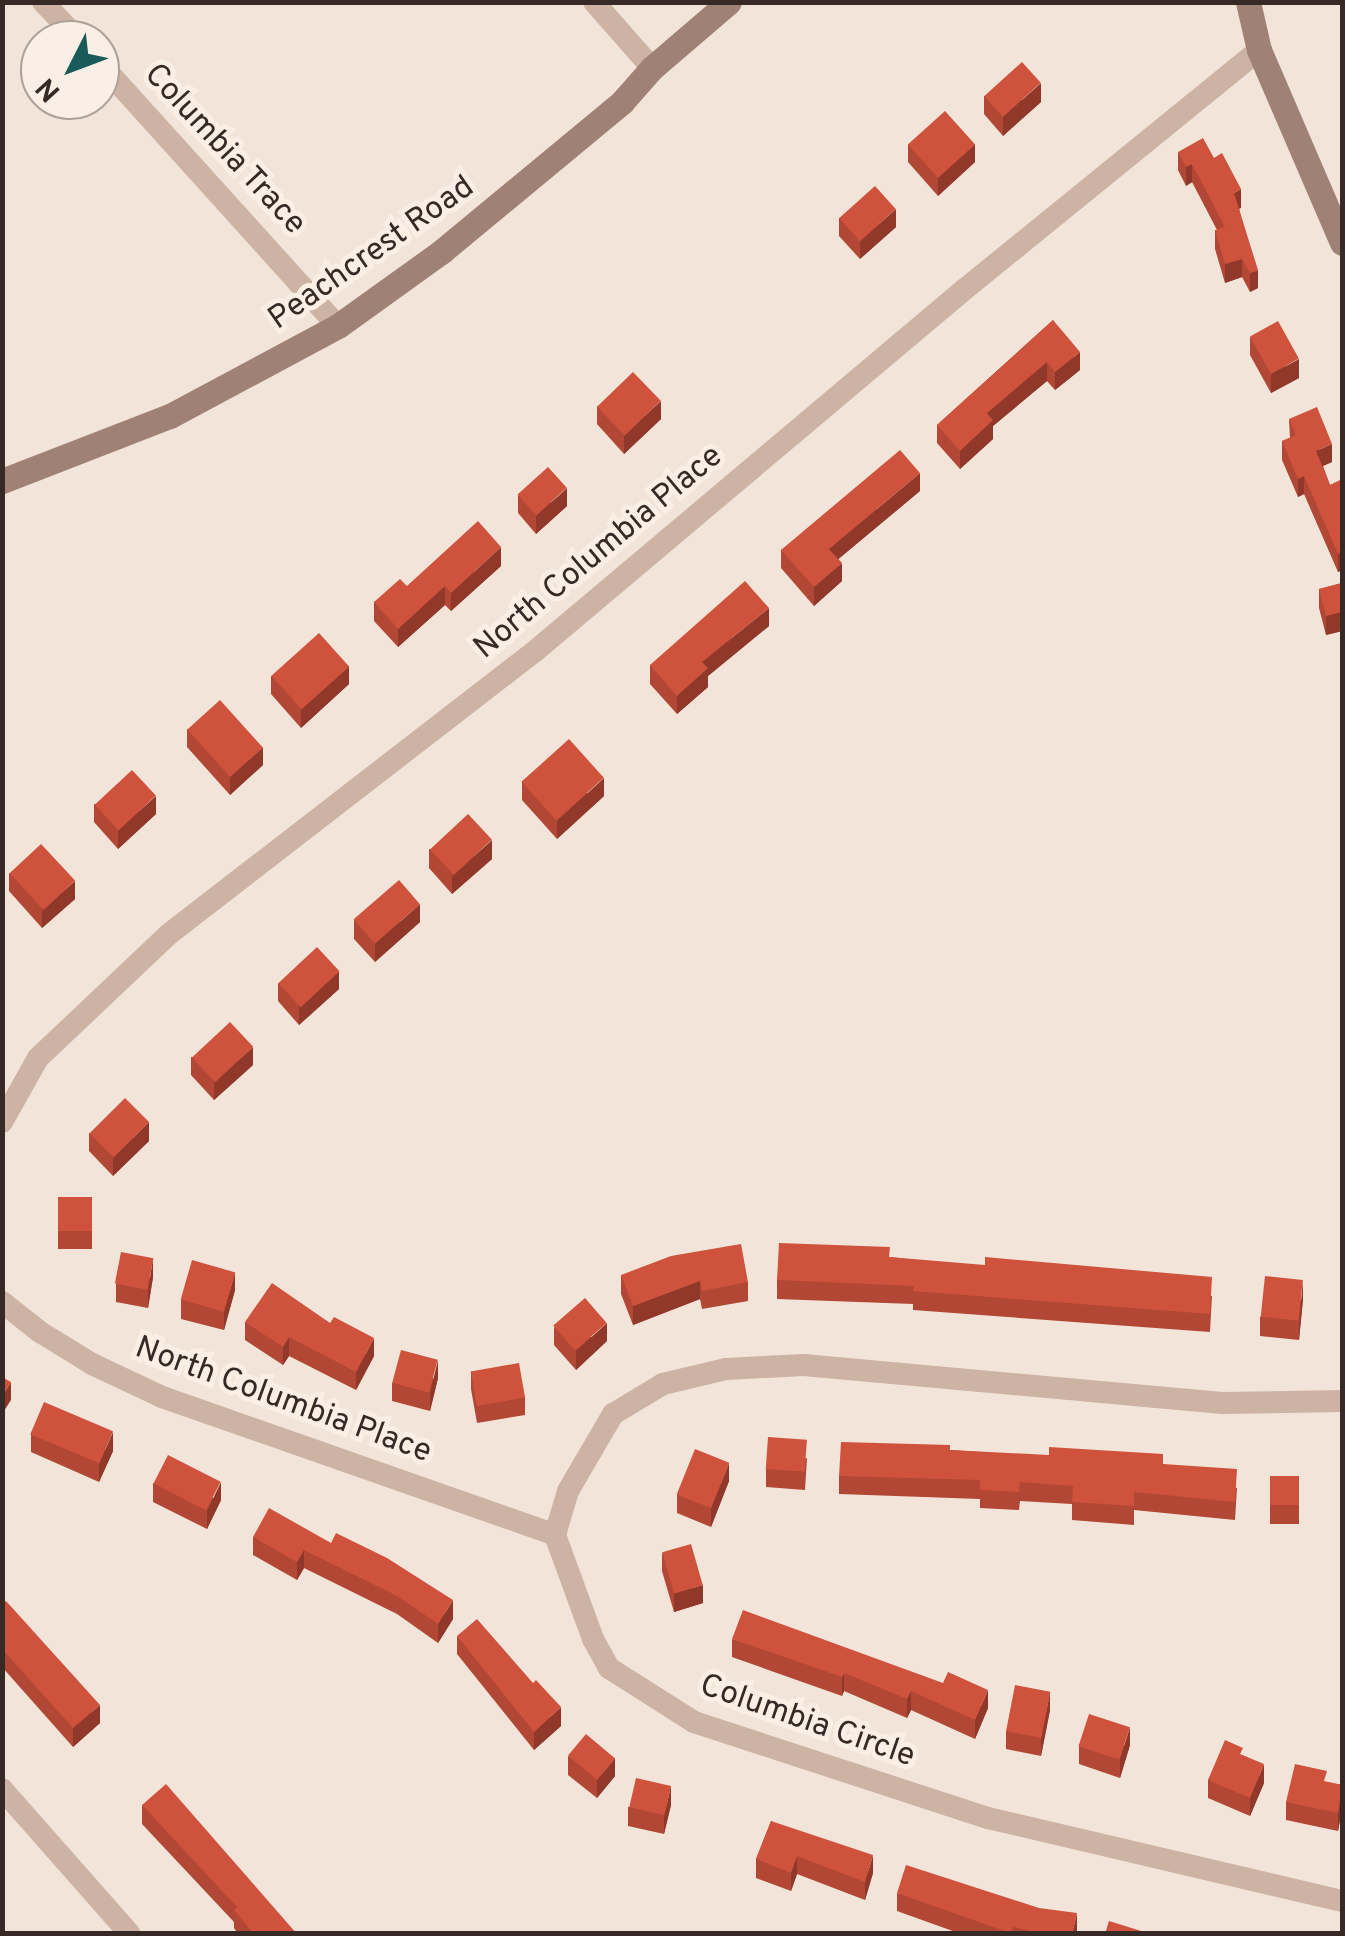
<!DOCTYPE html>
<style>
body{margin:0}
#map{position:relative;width:1345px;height:1936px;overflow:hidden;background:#f3e4d9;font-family:Overpass,sans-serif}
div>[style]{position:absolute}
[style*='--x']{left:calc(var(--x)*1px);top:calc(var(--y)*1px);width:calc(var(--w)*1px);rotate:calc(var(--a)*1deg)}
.street>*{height:22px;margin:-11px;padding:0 11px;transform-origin:11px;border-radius:11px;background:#ccb3a4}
.secondary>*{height:25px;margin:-12.5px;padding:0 12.5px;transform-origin:12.5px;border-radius:12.5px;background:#a08175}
.wall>*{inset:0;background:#b14734;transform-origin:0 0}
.shaded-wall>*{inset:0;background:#90392a}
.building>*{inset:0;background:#ce523c;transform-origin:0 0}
span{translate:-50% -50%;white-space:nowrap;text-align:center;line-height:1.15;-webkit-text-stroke:10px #faefe5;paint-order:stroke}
.street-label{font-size:32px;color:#372a26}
.frame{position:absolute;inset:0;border:5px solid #372a26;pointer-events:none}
.north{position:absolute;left:20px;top:20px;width:100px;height:100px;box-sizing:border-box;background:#faefe5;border:2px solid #aca099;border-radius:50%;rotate:228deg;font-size:28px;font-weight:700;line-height:40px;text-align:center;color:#372a26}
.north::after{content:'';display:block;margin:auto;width:35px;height:45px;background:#195b59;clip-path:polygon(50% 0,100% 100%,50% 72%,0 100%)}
</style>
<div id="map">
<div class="street">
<div style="--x:43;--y:2;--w:52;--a:46.5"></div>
<div style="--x:594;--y:2;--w:88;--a:48.7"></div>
<div style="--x:100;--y:63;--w:355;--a:47.9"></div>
<div style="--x:2;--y:1122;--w:73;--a:-60.6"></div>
<div style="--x:38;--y:1058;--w:180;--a:-43.4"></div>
<div style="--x:169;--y:934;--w:461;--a:-37.7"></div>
<div style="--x:534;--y:652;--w:563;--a:-40.11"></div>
<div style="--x:965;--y:289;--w:379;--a:-39.1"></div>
<div style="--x:2;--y:1302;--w:48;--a:38.3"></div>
<div style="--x:40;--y:1332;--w:61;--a:31.6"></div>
<div style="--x:92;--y:1364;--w:77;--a:25.2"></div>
<div style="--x:162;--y:1397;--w:417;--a:19.3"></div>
<div style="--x:1342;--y:1401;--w:120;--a:179"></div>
<div style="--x:1222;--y:1403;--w:420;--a:-174.8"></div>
<div style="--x:804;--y:1365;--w:78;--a:177.1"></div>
<div style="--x:726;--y:1369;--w:65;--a:166.6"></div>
<div style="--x:663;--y:1384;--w:58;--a:149"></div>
<div style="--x:613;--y:1414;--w:89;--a:120.3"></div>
<div style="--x:568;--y:1491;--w:46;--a:106.5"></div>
<div style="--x:555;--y:1535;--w:111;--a:69.9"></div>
<div style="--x:593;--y:1639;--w:33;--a:61"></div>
<div style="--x:609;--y:1668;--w:101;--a:32.4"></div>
<div style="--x:694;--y:1722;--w:309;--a:18.1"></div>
<div style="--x:988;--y:1818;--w:364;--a:13.2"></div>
<div style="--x:2;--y:1789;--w:193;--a:48.6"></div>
</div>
<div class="secondary">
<div style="--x:1248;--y:2;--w:49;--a:77.1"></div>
<div style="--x:1259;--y:50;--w:210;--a:66.7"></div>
<div style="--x:2;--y:481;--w:180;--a:-21.2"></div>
<div style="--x:170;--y:416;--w:191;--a:-28.2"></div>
<div style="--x:338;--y:326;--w:127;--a:-35.7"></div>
<div style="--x:441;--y:252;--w:235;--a:-39.6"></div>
<div style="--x:622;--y:102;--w:45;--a:-48.6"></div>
<div style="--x:652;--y:68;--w:101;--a:-40.6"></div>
</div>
<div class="wall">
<div style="clip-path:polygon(984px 96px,1041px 102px,1003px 136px,984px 114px)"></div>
<div style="clip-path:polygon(908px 144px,975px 162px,938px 196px,908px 162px)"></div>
<div style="clip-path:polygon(1178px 152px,1241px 208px,1239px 208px,1258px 288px,1250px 292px,1242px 277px,1225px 283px,1215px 249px,1215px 230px,1217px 230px,1192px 182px,1186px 186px,1178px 170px)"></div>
<div style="clip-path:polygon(839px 218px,896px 227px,860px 259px,839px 236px)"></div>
<div style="clip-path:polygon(1053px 320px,1080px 370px,1055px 390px,1047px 381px,993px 426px,993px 439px,960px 469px,937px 443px,937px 425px)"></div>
<div style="clip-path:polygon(1250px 337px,1299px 378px,1271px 393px,1250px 355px)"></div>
<div style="clip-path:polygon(597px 406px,661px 419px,624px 454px,597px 424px)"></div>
<div style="clip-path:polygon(1289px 419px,1332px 462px,1323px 466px,1330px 485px,1342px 481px,1342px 570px,1338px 572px,1304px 494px,1298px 497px,1282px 460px,1282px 441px,1290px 438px)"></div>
<div style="clip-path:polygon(920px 491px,838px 559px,842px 581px,814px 606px,781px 568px,781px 550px)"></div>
<div style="clip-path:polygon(518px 495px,567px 506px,536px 534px,518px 513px)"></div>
<div style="clip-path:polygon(501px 566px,451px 611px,445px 605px,398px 647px,374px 621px,374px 602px,407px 586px)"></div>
<div style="clip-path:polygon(1342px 583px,1342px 634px,1342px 631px,1326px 635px,1319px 608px,1319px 589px)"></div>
<div style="clip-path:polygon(769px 626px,708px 676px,708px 687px,677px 714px,650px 684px,650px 665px)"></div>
<div style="clip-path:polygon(271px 676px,349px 684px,301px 728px,271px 694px)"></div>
<div style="clip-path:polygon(187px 729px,263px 765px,230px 795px,187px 747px)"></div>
<div style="clip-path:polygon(522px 782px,604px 796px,557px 839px,522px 800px)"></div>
<div style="clip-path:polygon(94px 804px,156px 814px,118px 849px,94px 822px)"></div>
<div style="clip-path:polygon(429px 849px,492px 859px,452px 894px,429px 868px)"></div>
<div style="clip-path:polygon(9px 873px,75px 899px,42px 928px,9px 891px)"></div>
<div style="clip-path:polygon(354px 920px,420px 922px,375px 962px,354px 939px)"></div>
<div style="clip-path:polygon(278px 983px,339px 989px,299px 1025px,278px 1001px)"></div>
<div style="clip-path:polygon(191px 1057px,253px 1065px,214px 1100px,191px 1075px)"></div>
<div style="clip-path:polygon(89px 1133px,149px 1141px,113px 1176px,89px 1151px)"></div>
<div style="left:58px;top:1197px;width:34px;height:52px"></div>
<div style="clip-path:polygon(890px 1257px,1212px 1296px,1210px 1332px,913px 1310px,913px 1304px,777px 1299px,777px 1280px)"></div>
<div style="clip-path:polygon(621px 1275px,748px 1282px,748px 1301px,702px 1309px,700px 1299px,633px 1325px,621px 1294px)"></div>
<div style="clip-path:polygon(153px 1277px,148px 1308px,116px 1302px,116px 1284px)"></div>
<div style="clip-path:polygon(235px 1290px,224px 1330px,181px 1319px,181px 1300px)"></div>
<div style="clip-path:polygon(1303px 1299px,1299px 1340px,1260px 1336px,1260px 1317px)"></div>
<div style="clip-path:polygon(245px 1322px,374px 1356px,356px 1390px,289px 1356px,283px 1365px,245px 1340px)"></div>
<div style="clip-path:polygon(554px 1327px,607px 1341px,576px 1370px,554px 1345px)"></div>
<div style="clip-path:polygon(471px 1371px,525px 1397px,525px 1415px,477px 1423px,471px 1389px)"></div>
<div style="clip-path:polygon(438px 1378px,430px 1411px,392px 1401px,392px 1383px)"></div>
<div style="clip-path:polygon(31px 1434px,113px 1451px,99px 1482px,31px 1452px)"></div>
<div style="clip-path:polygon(950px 1450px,1163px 1464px,1237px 1488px,1235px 1520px,1134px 1510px,1134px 1525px,1072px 1520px,1072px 1504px,1020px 1501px,1019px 1510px,980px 1508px,980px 1499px,839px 1494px,839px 1476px)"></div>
<div style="clip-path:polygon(807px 1458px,805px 1490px,766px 1487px,766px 1469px)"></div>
<div style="left:1270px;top:1476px;width:29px;height:48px"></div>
<div style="clip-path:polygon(729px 1481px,711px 1527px,677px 1513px,677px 1495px)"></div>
<div style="clip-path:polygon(153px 1483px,221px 1500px,207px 1529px,153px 1502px)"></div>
<div style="clip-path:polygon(253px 1537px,331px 1543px,453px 1619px,438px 1643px,397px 1614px,304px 1568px,297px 1580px,253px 1555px)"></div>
<div style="clip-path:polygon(662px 1553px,703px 1603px,674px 1612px,662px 1571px)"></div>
<div style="clip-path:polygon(2px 1604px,100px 1723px,73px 1747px,2px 1667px)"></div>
<div style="clip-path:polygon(457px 1636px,561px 1726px,534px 1750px,457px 1654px)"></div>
<div style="clip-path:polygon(732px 1639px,988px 1708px,975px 1739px,911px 1710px,907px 1718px,844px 1691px,842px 1696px,732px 1657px)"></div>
<div style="clip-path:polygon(1050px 1710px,1041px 1756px,1006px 1749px,1006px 1731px)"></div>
<div style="clip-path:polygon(1130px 1745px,1120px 1778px,1079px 1764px,1079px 1746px)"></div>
<div style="clip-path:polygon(568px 1756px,615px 1776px,597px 1798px,568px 1775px)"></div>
<div style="clip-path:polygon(1243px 1756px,1264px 1783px,1250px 1816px,1208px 1798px,1208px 1780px)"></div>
<div style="clip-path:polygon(1327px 1782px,1342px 1785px,1342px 1810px,1338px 1831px,1286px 1820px,1286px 1802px)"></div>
<div style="clip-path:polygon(142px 1805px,297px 1934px,238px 1934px,234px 1928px,234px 1922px,142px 1824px)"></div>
<div style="clip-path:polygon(671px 1805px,664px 1834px,628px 1826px,628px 1807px)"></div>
<div style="clip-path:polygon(771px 1821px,873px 1873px,865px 1900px,797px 1874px,791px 1891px,756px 1878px,756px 1859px)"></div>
<div style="clip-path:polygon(897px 1893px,1076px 1934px,961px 1934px,897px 1911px)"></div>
</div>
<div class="shaded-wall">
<div style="clip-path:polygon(1041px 83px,1041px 102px,1003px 136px,1003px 117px)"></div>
<div style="clip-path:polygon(975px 144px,975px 162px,938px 196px,938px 177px)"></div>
<div style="clip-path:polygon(1192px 164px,1192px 182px,1186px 186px,1186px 167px)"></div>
<div style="clip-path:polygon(1241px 189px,1241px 208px,1234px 211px,1234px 193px)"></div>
<div style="clip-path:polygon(896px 209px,896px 227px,860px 259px,860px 241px)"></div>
<div style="clip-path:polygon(1242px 259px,1242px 277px,1225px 283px,1225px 264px)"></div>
<div style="clip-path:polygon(1258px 270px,1258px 288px,1250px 292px,1250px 273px)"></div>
<div style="clip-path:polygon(1080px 352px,1080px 370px,1055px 390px,1055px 372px)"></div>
<div style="clip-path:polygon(1299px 359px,1299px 378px,1271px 393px,1271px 374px)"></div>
<div style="clip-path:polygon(1047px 362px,1047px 381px,993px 426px,993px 439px,960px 469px,960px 451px,987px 413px)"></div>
<div style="clip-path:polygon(661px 401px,661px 419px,624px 454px,624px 435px)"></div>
<div style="clip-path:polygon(1332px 444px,1332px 462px,1316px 469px,1316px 451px)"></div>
<div style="clip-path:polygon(920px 473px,920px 491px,829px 567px,829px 549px)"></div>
<div style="clip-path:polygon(1304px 476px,1304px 494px,1298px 497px,1298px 479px)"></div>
<div style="clip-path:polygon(567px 488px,567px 506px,536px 534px,536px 516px)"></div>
<div style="clip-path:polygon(501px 547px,501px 566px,451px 611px,451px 593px)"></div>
<div style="clip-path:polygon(1342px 552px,1342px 570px,1338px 572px,1338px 554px)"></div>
<div style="clip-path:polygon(842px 563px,842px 581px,814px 606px,814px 587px)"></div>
<div style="clip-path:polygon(445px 586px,445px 605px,398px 647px,398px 629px)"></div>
<div style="clip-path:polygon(769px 608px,769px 626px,708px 676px,708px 687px,677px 714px,677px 696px,702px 662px)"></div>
<div style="clip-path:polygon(1342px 612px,1342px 631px,1326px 635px,1326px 616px)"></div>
<div style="clip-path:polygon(349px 666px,349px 684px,301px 728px,301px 710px)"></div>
<div style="clip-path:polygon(263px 747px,263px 765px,230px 795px,230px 777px)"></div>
<div style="clip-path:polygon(604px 778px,604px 796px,557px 839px,557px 821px)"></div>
<div style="clip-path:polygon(156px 796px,156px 814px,118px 849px,118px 830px)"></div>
<div style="clip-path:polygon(492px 840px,492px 859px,452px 894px,452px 876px)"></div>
<div style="clip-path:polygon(75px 881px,75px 899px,42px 928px,42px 910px)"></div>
<div style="clip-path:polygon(420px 904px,420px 922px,375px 962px,375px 944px)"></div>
<div style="clip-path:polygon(339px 971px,339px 989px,299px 1025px,299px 1006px)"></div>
<div style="clip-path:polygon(253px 1047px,253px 1065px,214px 1100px,214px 1082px)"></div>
<div style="clip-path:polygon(149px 1122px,149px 1141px,113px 1176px,113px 1158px)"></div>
<div style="clip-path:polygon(153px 1258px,153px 1277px,148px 1308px,148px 1290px)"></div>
<div style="clip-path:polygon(235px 1272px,235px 1290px,224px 1330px,224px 1312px)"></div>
<div style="clip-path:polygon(1303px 1280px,1303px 1299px,1299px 1340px,1299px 1322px)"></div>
<div style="clip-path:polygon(700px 1281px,700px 1299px,633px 1325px,633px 1306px)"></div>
<div style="clip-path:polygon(607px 1323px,607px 1341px,576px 1370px,576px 1351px)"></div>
<div style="clip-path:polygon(289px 1337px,289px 1356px,283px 1365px,283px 1347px)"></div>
<div style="clip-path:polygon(374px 1338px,374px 1356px,356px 1390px,356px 1372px)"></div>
<div style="clip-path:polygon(438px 1360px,438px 1378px,430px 1411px,430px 1393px)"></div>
<div style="clip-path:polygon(11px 1382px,11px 1400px,2px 1414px,2px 1396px)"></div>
<div style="clip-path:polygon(113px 1432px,113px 1451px,99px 1482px,99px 1464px)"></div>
<div style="clip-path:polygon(729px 1463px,729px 1481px,711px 1527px,711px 1508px)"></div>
<div style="clip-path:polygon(221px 1482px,221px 1500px,207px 1529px,207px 1511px)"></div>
<div style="clip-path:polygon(304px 1550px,304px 1568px,297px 1580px,297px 1562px)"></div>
<div style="clip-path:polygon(703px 1585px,703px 1603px,674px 1612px,674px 1593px)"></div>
<div style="clip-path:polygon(453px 1600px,453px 1619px,438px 1643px,438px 1624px)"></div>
<div style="clip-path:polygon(844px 1673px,844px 1691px,842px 1696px,842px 1677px)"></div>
<div style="clip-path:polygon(988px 1690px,988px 1708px,975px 1739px,975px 1720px)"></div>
<div style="clip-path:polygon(911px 1691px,911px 1710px,907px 1718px,907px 1699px)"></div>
<div style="clip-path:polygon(1050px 1692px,1050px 1710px,1041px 1756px,1041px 1738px)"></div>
<div style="clip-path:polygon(100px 1705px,100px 1723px,73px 1747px,73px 1728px)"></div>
<div style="clip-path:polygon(561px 1707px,561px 1726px,534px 1750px,534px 1732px)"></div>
<div style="clip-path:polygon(1130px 1727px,1130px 1745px,1120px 1778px,1120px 1759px)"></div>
<div style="clip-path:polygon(615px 1758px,615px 1776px,597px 1798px,597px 1780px)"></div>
<div style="clip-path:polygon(1264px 1764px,1264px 1783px,1250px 1816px,1250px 1798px)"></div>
<div style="clip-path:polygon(671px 1786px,671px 1805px,664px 1834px,664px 1816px)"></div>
<div style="clip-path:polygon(1342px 1791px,1342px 1810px,1338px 1831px,1338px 1813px)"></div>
<div style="clip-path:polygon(873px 1855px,873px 1873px,865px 1900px,865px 1882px)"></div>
<div style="clip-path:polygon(797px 1856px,797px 1874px,791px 1891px,791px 1873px)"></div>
<div style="clip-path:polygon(5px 1894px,5px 1912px,2px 1915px,2px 1896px)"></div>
<div style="clip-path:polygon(1077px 1913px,1077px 1931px,1076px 1934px,1072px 1934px)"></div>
</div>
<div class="building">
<div style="left:1022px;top:62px;width:28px;height:51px;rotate:48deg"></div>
<div style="left:945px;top:111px;width:45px;height:50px;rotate:48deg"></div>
<div style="clip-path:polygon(1203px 138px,1214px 158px,1222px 153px,1241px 189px,1234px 193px,1258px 270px,1250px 273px,1242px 259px,1225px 264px,1215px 230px,1225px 227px,1192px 164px,1186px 167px,1178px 152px)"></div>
<div style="left:875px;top:186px;width:31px;height:48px;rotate:48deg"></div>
<div style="clip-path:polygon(1053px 320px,1080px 352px,1055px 372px,1047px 362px,987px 413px,993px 420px,960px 451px,937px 425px)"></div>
<div style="left:1278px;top:321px;width:43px;height:32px;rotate:61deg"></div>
<div style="left:633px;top:372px;width:40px;height:50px;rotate:46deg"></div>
<div style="clip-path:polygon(1317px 407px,1332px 444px,1316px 451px,1330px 485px,1342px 479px,1342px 552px,1338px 554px,1304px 476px,1298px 479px,1282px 441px,1296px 435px,1289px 419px)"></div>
<div style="clip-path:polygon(900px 450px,920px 473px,829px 549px,842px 563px,814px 587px,781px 550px)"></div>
<div style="left:548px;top:467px;width:28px;height:41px;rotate:48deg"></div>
<div style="clip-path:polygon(478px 521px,501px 547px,451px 593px,445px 586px,398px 629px,374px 602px,400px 579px,407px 586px)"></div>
<div style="clip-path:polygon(745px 581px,769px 608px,702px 662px,708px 668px,677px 696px,650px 665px)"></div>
<div style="clip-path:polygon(1342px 583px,1342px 616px,1342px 612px,1326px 616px,1319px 589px)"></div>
<div style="left:319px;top:633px;width:45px;height:64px;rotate:48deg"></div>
<div style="left:220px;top:700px;width:64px;height:44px;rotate:48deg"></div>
<div style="left:569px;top:739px;width:52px;height:64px;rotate:48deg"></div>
<div style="left:132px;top:770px;width:35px;height:51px;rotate:47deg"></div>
<div style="left:468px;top:814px;width:35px;height:52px;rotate:47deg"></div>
<div style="left:41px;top:844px;width:50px;height:43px;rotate:47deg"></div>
<div style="left:399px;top:880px;width:32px;height:60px;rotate:49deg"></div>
<div style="left:317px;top:947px;width:33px;height:53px;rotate:47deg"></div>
<div style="left:230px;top:1022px;width:34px;height:52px;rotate:47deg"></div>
<div style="left:125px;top:1098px;width:34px;height:50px;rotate:45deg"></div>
<div style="left:58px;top:1197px;width:34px;height:34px"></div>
<div style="clip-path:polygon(779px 1243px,890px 1247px,889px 1257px,985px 1265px,985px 1257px,1212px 1277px,1210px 1314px,913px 1291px,914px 1286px,777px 1280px)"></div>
<div style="clip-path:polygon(741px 1244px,748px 1282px,702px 1291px,700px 1281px,633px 1306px,621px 1275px,671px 1256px)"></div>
<div style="left:121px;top:1252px;width:33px;height:32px;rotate:11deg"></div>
<div style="left:192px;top:1260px;width:45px;height:41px;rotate:16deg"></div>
<div style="left:1265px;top:1276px;width:38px;height:41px;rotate:6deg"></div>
<div style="clip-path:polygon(272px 1283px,330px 1323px,334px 1317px,374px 1338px,356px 1372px,289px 1337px,283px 1347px,245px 1322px)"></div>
<div style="left:585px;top:1298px;width:33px;height:42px;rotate:49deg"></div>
<div style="left:401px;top:1350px;width:38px;height:34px;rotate:15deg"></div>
<div style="left:519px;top:1363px;width:35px;height:49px;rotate:80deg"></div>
<div style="clip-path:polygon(2px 1377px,11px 1382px,2px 1396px)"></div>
<div style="left:44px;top:1402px;width:75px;height:35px;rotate:23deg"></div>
<div style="left:768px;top:1437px;width:39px;height:32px;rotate:4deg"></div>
<div style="clip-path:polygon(841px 1442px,950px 1445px,950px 1450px,1049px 1455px,1049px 1447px,1163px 1454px,1163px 1464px,1237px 1469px,1235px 1502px,1134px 1492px,1134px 1506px,1072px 1502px,1073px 1486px,1020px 1482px,1019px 1492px,980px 1490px,980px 1480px,839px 1476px)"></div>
<div style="left:695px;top:1449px;width:37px;height:49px;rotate:22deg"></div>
<div style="left:168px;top:1455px;width:59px;height:32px;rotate:27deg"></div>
<div style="left:1270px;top:1476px;width:29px;height:29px"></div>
<div style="clip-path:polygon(269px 1508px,331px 1543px,336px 1533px,387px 1558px,453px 1600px,438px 1624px,397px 1596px,304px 1550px,297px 1562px,253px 1537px)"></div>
<div style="left:691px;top:1544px;width:43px;height:30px;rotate:74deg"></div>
<div style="clip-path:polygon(6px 1601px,100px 1705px,73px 1728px,2px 1649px,2px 1604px)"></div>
<div style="clip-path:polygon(743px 1610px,943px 1683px,948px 1672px,988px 1690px,975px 1720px,911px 1691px,907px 1699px,844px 1673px,842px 1677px,732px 1639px)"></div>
<div style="clip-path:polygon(477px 1619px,533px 1683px,536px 1680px,561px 1707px,534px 1732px,457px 1636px)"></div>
<div style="left:1015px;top:1685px;width:36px;height:47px;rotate:11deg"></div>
<div style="left:1089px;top:1714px;width:43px;height:34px;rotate:18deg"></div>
<div style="left:586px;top:1734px;width:38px;height:28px;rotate:40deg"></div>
<div style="clip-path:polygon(1225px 1740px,1243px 1748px,1240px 1754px,1264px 1764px,1250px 1798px,1208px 1780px)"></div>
<div style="clip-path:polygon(1295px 1764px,1327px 1771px,1324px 1781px,1342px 1785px,1338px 1813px,1286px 1802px)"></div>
<div style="left:636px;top:1778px;width:36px;height:30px;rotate:13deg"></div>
<div style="clip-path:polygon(166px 1784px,297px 1934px,254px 1934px,234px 1910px,237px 1907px,142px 1805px)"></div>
<div style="clip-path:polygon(771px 1821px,873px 1855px,865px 1882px,797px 1856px,791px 1873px,756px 1859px)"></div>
<div style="clip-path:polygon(906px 1865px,1039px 1908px,1077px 1913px,1072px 1934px,1044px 1934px,1013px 1927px,1010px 1933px,897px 1893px)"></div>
<div style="clip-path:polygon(1109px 1921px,1151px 1934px,1105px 1934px)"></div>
</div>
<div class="street-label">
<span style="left:224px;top:150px;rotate:47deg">Columbia Trace</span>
<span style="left:372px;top:254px;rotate:-35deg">Peachcrest Road</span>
<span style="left:599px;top:553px;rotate:-40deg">North Columbia Place</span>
<span style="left:283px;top:1401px;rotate:20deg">North Columbia Place</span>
<span style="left:807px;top:1722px;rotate:19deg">Columbia Circle</span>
</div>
<div class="frame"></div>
<div class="north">N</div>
</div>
